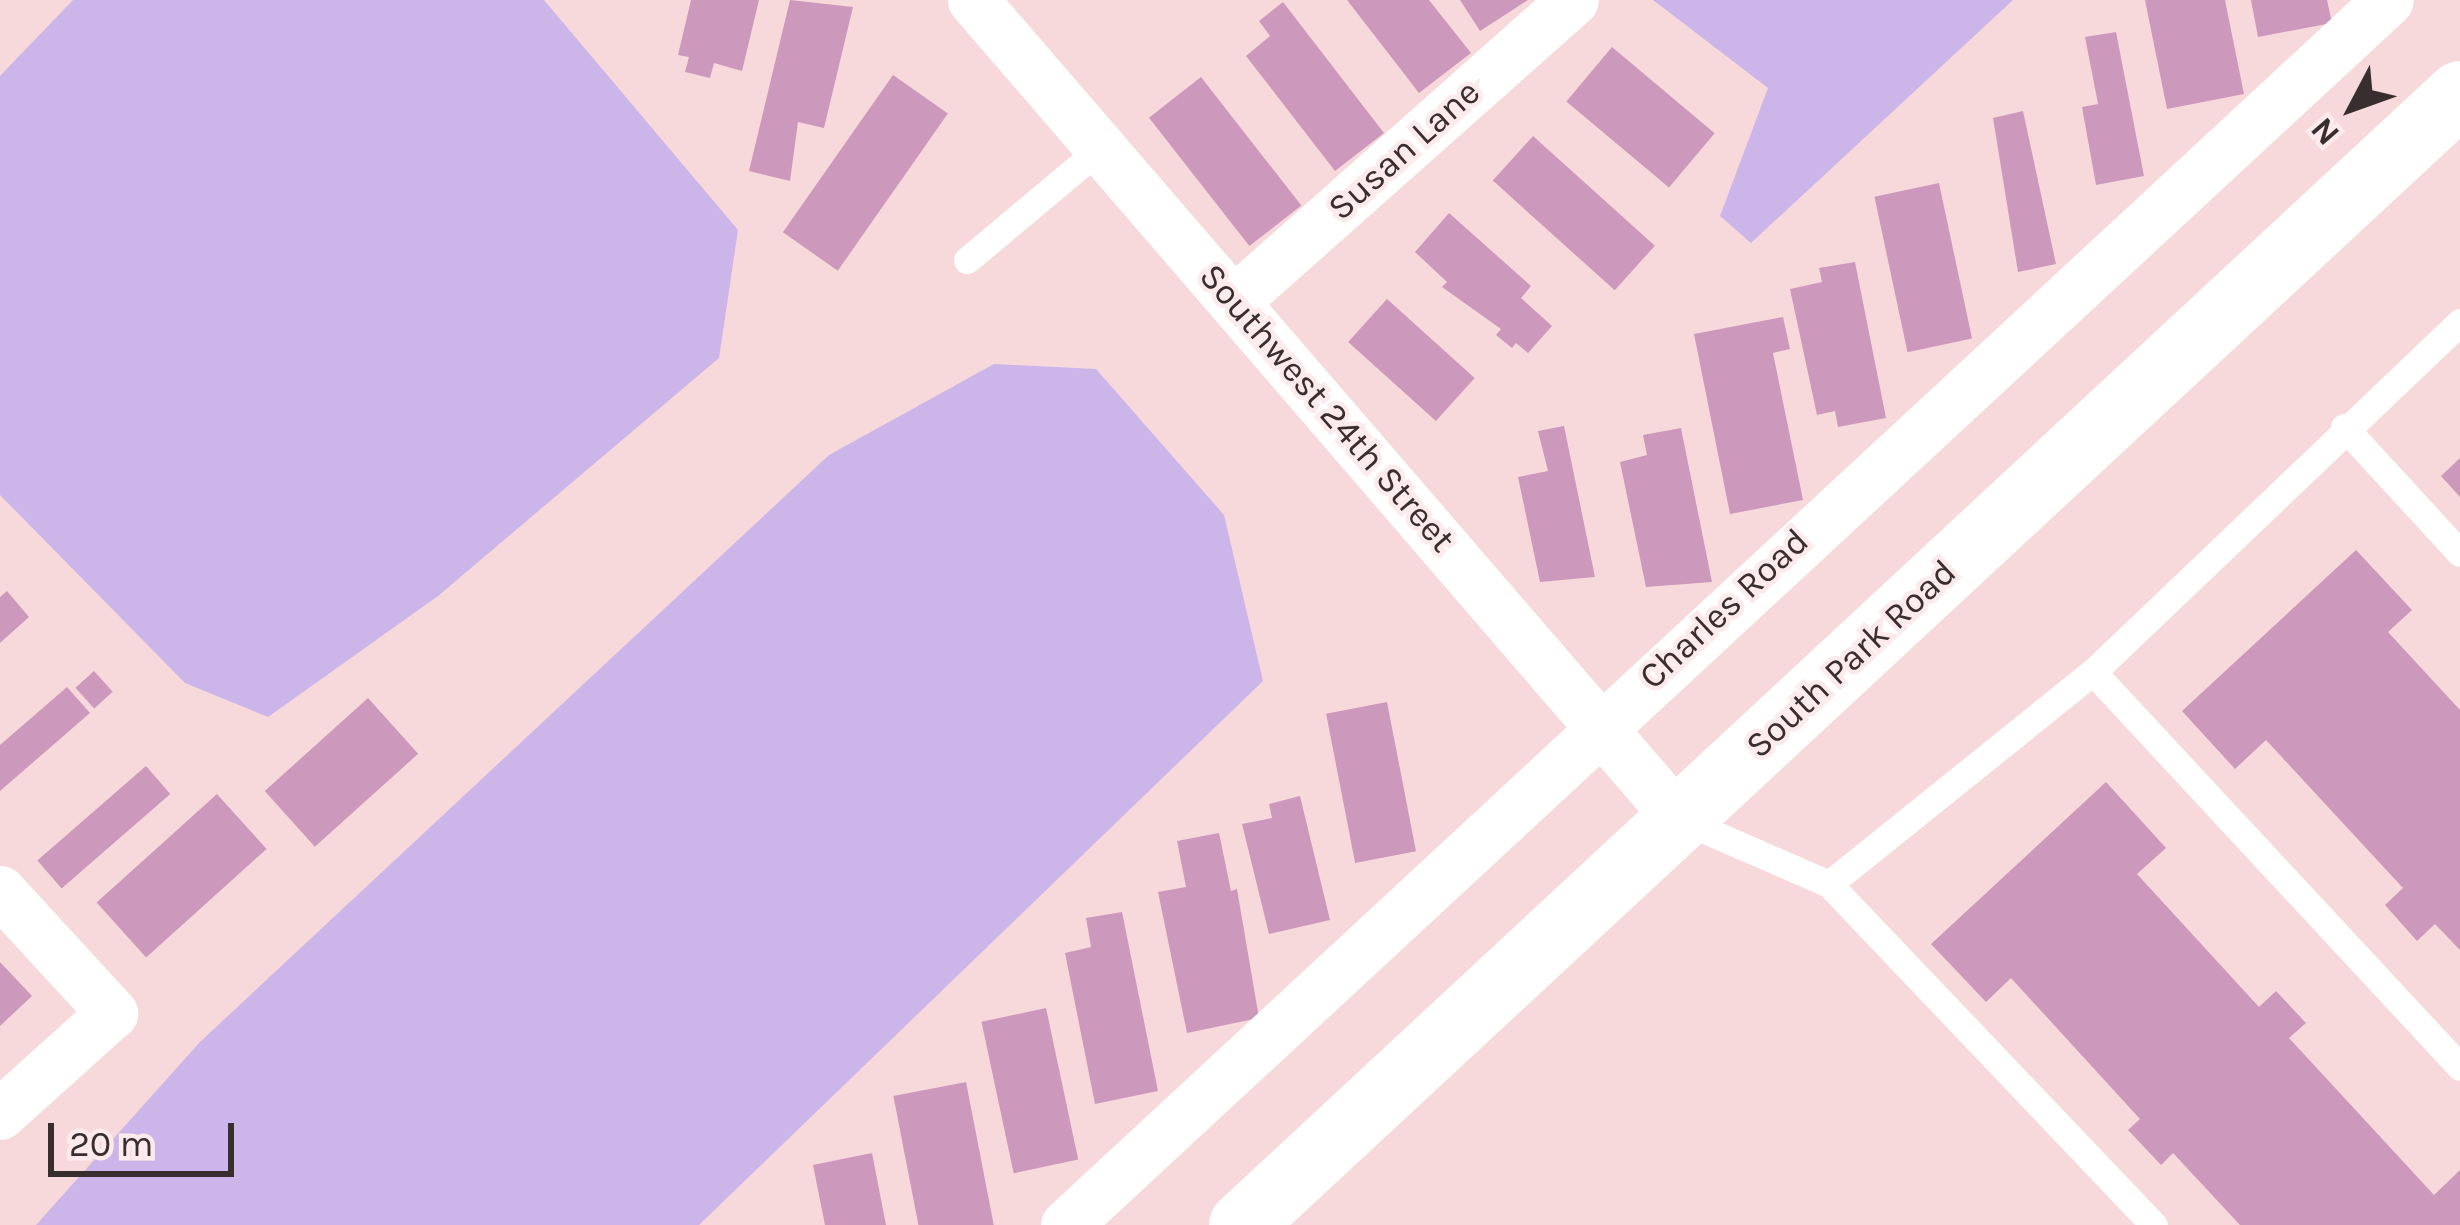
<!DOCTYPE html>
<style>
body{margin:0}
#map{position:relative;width:2460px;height:1225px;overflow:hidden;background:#f7d9dc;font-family:Karla,sans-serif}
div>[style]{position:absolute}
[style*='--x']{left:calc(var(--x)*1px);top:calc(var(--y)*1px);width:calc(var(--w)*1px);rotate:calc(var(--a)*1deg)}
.water>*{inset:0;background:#ccb5e9}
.building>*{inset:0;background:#cc99bc;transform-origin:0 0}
.lane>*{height:27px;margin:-13.5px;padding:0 13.5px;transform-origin:13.5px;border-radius:13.5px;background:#fff}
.street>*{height:51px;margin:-25.5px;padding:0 25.5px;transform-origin:25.5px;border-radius:25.5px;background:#fff}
.secondary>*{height:66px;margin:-33px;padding:0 33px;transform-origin:33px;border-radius:33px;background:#fff}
span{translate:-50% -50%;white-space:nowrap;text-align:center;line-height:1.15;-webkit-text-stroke:9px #fceaec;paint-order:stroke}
.street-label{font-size:36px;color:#382d2f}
.north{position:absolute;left:2292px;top:48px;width:120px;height:120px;-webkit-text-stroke:9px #fceaec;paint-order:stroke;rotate:229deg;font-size:33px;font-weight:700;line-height:48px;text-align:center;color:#382d2f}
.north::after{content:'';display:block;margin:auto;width:42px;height:54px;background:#382d2f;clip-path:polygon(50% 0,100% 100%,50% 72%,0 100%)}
.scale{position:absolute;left:48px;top:1123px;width:186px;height:54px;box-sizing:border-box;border:6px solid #382d2f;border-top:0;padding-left:15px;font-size:36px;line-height:42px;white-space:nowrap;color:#382d2f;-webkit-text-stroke:9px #fceaec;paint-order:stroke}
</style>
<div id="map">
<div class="water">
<div style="clip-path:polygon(73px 0,544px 0,738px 230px,719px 358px,438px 596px,268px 717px,185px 683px,0 495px,0 76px)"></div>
<div style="clip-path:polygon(1653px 0,2013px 0,1751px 243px,1720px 216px,1768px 88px)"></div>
<div style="clip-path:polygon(994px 364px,1096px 369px,1224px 515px,1263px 681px,699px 1225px,36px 1225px,200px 1042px,829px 455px)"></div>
</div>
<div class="building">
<div style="clip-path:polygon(691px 0,759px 0,742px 71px,714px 63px,710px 78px,685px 72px,689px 57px,678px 55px)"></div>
<div style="clip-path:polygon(790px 0,853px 7px,824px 128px,798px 122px,790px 181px,749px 171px)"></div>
<div style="clip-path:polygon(1347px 0,1429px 0,1471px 53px,1419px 93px)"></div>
<div style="clip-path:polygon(1460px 0,1528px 0,1480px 31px)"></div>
<div style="clip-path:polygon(2145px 0,2225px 0,2244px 94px,2167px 109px)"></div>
<div style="clip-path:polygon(2251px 0,2327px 0,2332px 23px,2258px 37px)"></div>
<div style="clip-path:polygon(1283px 2px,1384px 133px,1335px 171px,1246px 56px,1270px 36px,1259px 21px)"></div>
<div style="clip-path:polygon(2116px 32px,2144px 176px,2096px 185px,2082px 107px,2098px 104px,2085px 37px)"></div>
<div style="left:1612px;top:47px;width:134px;height:71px;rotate:40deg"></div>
<div style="left:893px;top:75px;width:67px;height:192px;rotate:35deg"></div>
<div style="left:1201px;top:77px;width:163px;height:66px;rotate:52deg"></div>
<div style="clip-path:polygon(2023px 111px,2056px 264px,2018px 272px,1993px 118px)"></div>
<div style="left:1533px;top:136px;width:164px;height:60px;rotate:42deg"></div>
<div style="left:1939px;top:183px;width:159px;height:66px;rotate:78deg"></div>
<div style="clip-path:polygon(1449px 213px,1531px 286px,1521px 298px,1552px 326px,1528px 353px,1516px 343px,1512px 348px,1496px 335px,1501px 329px,1442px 287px,1447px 282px,1415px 252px)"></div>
<div style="clip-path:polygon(1855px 262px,1886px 418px,1838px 427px,1835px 411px,1817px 415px,1790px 289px,1822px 282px,1819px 268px)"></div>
<div style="left:1387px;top:299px;width:118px;height:58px;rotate:42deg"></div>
<div style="clip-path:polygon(1783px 317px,1790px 349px,1773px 353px,1803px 500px,1730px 514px,1694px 334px)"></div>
<div style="clip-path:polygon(1564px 426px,1595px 577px,1540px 582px,1518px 477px,1548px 471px,1538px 431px)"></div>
<div style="clip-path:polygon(1681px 428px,1712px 582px,1646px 587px,1620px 462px,1647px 455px,1643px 435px)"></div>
<div style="clip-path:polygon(2460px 458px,2460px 497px,2441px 476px)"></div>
<div style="clip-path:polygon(2356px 550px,2412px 610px,2388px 632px,2460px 710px,2460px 950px,2435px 924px,2417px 941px,2385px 905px,2403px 888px,2266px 740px,2235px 769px,2182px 711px)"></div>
<div style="clip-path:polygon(7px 591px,29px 617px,0 643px,0 597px)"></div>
<div style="left:94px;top:671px;width:28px;height:25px;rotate:48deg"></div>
<div style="clip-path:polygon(67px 687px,90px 713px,0 791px,0 745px)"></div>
<div style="left:368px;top:698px;width:75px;height:139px;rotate:48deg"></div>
<div style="left:1387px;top:702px;width:152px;height:62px;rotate:79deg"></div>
<div style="left:146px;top:766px;width:37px;height:144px;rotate:49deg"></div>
<div style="clip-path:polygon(2106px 782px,2166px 848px,2137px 874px,2259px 1007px,2276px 991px,2306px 1023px,2289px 1038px,2434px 1195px,2460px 1170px,2460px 1225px,2240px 1225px,2173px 1153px,2161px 1165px,2128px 1130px,2140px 1119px,2011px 978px,1986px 1002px,1931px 944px)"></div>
<div style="left:217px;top:794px;width:74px;height:162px;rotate:48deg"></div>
<div style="clip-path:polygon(1300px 796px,1330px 920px,1269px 934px,1242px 824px,1272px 818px,1269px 804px)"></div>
<div style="clip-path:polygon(1219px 833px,1231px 891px,1237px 889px,1259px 1018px,1187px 1033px,1158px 892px,1186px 887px,1177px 841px)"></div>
<div style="clip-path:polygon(1122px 912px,1158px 1091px,1095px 1104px,1065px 953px,1091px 947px,1086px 918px)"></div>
<div style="clip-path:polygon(0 962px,32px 996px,0 1026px)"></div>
<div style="left:1046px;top:1008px;width:155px;height:66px;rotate:78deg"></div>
<div style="left:966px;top:1082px;width:146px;height:74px;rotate:79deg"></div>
<div style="clip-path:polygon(872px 1153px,886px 1225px,825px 1225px,813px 1165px)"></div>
</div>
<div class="lane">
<div style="--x:967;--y:260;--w:175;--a:-39.9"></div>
<div style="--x:2344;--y:427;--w:171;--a:47.4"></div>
<div style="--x:2093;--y:672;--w:539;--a:47.1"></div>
<div style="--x:1682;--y:820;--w:160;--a:23.5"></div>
<div style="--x:1829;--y:884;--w:471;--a:46.4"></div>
<div style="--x:1829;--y:884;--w:339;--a:-38.8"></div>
<div style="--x:2093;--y:672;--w:507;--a:-43.64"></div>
</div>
<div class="street">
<div style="--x:973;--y:0;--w:1081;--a:49.24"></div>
<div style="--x:1234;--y:301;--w:453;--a:-41.6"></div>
<div style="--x:0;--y:891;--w:166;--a:47.4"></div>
<div style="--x:112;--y:1013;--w:151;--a:138"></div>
<div style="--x:1066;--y:1225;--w:1802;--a:-42.82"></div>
</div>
<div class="secondary">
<div style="--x:1242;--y:1225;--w:1662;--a:-42.88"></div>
</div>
<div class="street-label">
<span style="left:1404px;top:150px;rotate:-42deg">Susan Lane</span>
<span style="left:1327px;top:408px;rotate:49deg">Southwest 24th Street</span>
<span style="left:1724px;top:609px;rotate:-43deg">Charles Road</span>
<span style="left:1851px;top:659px;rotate:-43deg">South Park Road</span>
</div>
<div class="north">N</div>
<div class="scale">20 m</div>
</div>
